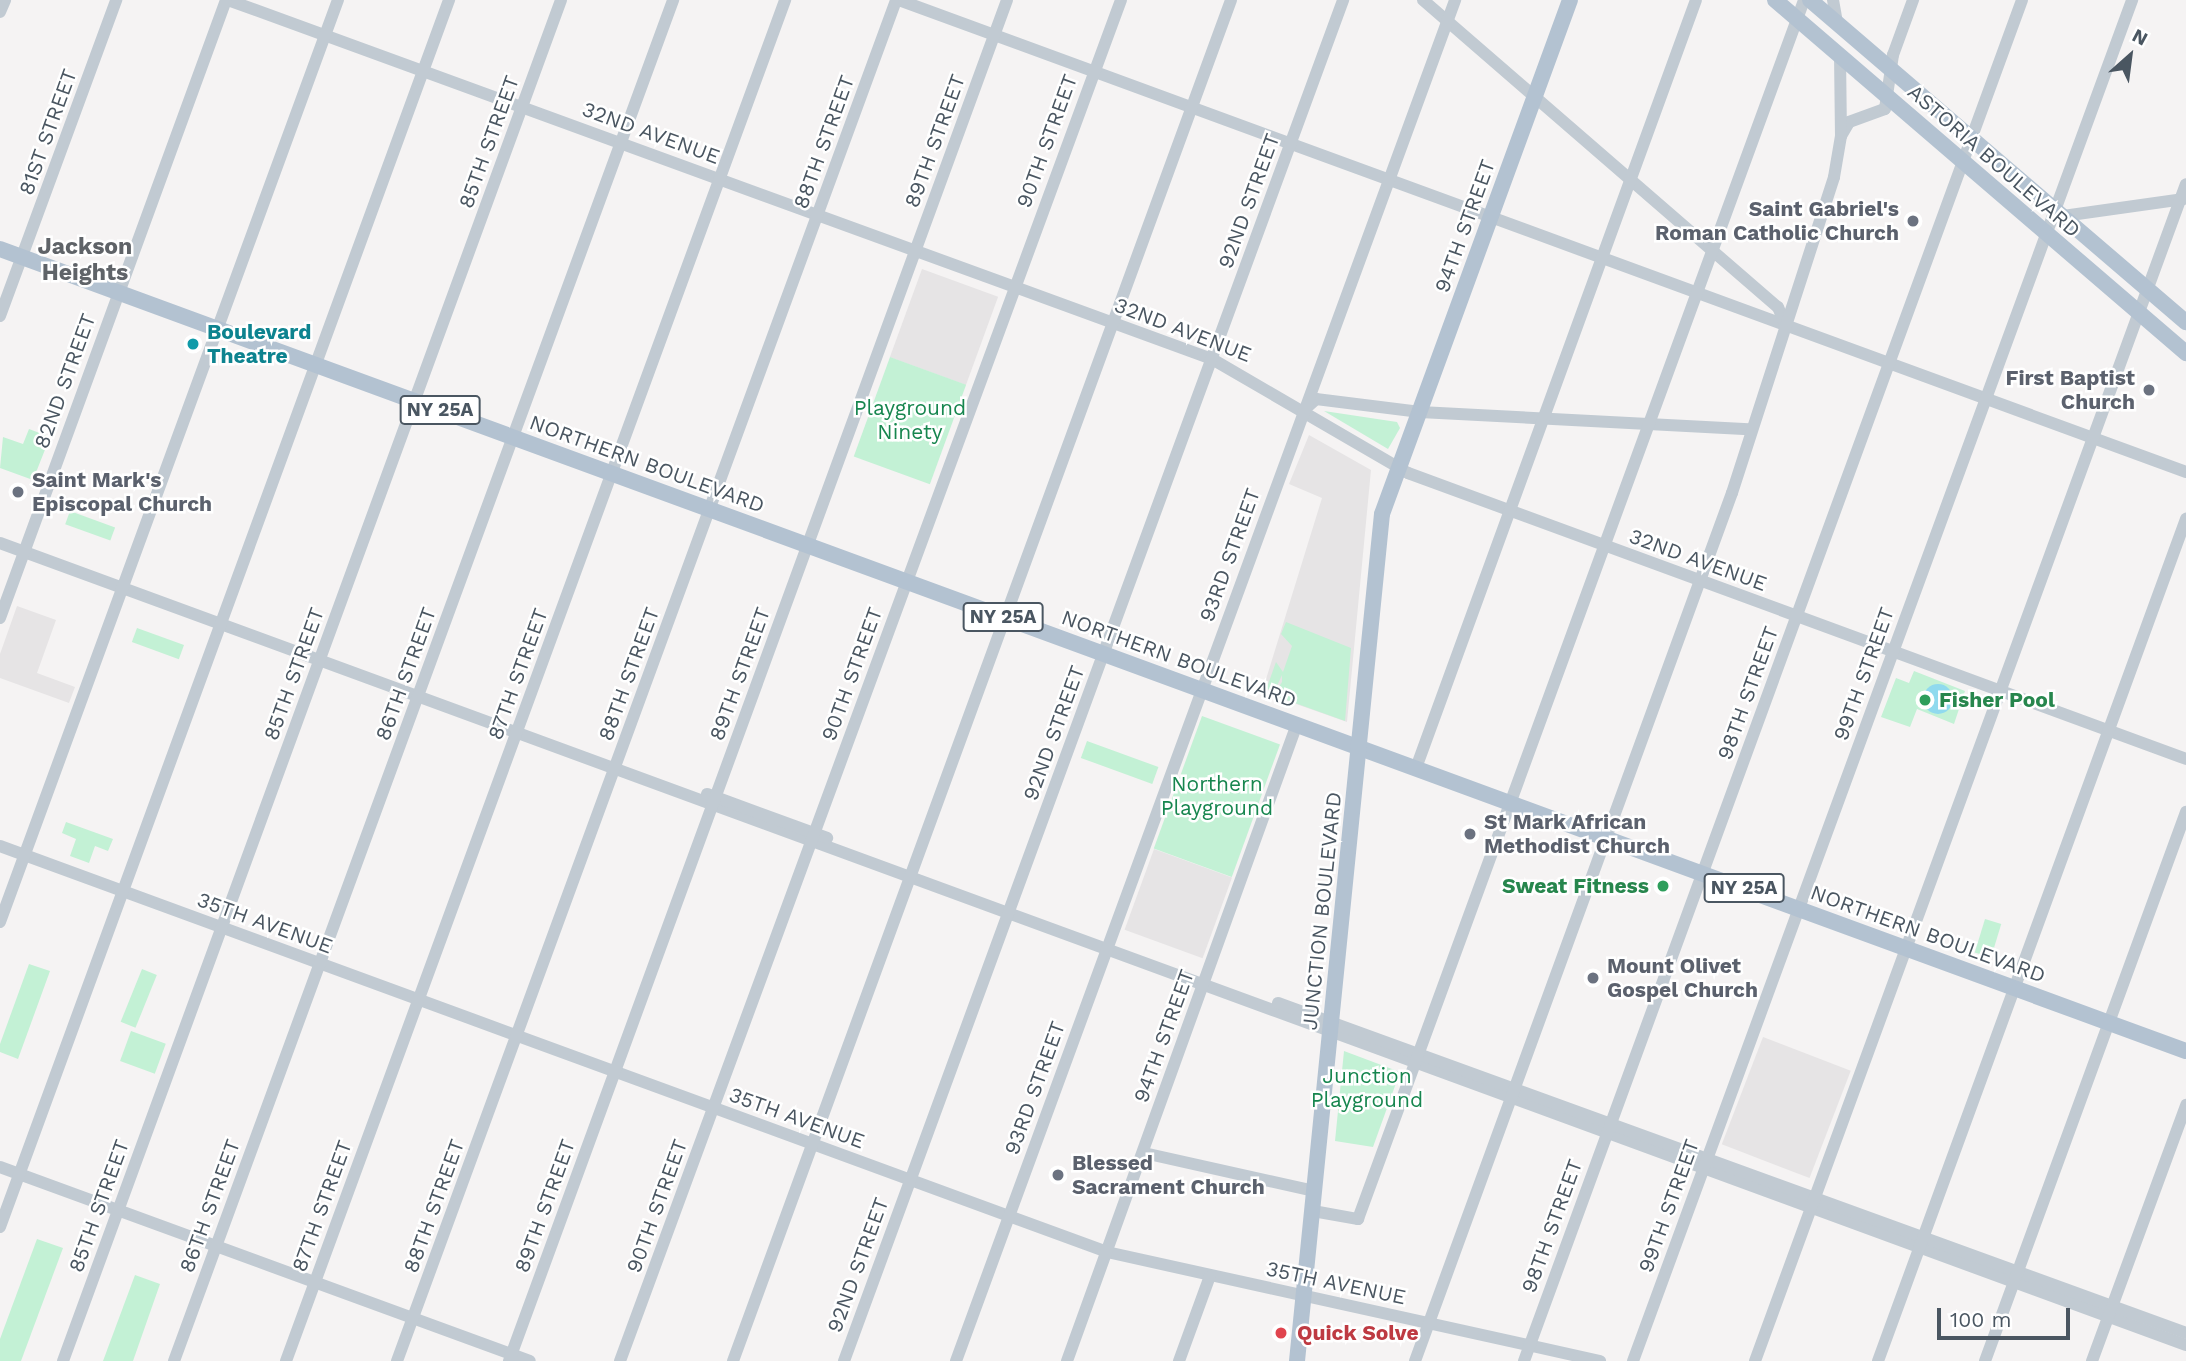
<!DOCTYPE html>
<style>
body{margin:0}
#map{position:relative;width:2186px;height:1361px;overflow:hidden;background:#f5f3f3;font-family:"Work Sans",sans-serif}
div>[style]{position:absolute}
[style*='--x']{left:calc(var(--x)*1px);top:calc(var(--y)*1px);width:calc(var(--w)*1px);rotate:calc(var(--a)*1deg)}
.education>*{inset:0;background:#e6e4e5;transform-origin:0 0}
.green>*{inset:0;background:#c3f1d5;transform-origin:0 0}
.water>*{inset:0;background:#90daee}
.round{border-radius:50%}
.minor>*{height:12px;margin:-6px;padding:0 6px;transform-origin:6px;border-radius:6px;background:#c1cad2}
.major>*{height:16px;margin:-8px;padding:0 8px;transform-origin:8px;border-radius:8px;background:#b3c2d1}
.dots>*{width:19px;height:19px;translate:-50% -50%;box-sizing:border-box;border:4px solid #fff;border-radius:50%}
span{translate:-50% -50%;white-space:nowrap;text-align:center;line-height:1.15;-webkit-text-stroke:5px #fff;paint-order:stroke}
.shield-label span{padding:2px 5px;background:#fff;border:2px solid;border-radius:5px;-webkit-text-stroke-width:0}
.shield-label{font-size:19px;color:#4a5661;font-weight:700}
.street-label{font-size:21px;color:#4a5661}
.worship-label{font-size:21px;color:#5b616d;font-weight:700}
.right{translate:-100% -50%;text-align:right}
.left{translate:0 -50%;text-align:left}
.culture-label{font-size:21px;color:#0d838f;font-weight:700}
.park-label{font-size:21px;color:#17864f}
.leisure-label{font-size:21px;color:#27864d;font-weight:700}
.health-label{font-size:21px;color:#be3a42;font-weight:700}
.neighbourhood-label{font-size:23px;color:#5f6368;font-weight:700}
.north{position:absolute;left:2095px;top:21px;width:70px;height:70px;-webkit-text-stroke:5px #fff;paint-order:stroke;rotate:28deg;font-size:19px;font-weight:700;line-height:28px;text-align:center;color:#4a5661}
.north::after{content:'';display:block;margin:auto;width:24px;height:32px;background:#4a5661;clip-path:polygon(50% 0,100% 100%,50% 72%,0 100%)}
.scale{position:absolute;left:1937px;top:1308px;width:133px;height:32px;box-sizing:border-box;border:4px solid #4a5661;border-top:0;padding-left:9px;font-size:21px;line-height:24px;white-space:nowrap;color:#4a5661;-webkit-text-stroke:5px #fff;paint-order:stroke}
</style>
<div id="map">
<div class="education">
<div style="left:922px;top:269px;width:81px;height:94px;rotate:20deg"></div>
<div style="clip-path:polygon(1309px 435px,1371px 470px,1347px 722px,1262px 692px,1322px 498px,1289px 484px)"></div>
<div style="clip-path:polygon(17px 606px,56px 620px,37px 673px,75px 687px,69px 703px,0 678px,0 654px)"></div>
<div style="left:1154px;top:849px;width:83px;height:86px;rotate:20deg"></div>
<div style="left:1763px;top:1037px;width:94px;height:115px;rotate:21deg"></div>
</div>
<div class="green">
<div style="left:890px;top:357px;width:81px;height:106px;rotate:20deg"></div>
<div style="clip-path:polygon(1324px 411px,1397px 422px,1400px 428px,1388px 449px)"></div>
<div style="clip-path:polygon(29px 429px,50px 437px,33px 480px,0 468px,3px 437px,23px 444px)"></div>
<div style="left:70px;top:511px;width:48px;height:14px;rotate:20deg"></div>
<div style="clip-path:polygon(1286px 622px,1351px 648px,1345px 721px,1270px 694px,1278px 688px,1282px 682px,1282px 675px,1276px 688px,1266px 690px,1276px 662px,1283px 672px,1292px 646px,1281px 634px)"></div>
<div style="left:137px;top:628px;width:50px;height:15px;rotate:20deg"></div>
<div style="clip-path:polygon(1914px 671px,1965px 691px,1954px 724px,1917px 709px,1910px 727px,1881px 717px,1896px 678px,1909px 683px)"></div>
<div style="left:1202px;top:716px;width:83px;height:141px;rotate:20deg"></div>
<div style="left:1087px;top:741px;width:76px;height:18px;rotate:20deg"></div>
<div style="clip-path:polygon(66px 822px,113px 839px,108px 851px,95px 846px,89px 863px,70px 856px,76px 839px,62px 833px)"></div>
<div style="left:1985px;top:919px;width:17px;height:35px;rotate:17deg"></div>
<div style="clip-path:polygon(29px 964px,50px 971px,18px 1059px,0 1052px,0 1044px)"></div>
<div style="left:142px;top:969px;width:16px;height:57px;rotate:22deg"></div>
<div style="left:131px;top:1031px;width:37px;height:32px;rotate:20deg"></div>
<div style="clip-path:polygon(1344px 1051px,1400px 1072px,1373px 1147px,1335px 1141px)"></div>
<div style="clip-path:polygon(37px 1239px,63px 1248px,21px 1361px,0 1361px,0 1339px)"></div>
<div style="clip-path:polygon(135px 1275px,160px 1284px,133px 1361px,103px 1361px)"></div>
</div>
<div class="water">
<div class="round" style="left:1923px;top:684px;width:30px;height:30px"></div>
</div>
<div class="minor">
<div style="--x:228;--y:0;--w:1047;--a:20.04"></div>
<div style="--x:1212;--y:359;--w:227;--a:30.2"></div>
<div style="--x:1408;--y:473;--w:829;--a:20.18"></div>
<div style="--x:899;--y:0;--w:1371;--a:20.14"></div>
<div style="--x:1423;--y:0;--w:469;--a:40.9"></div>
<div style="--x:1778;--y:307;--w:18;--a:68"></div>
<div style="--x:1833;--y:0;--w:23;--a:80"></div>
<div style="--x:0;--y:12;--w:13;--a:-67"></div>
<div style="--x:1841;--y:136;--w:16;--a:-60"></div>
<div style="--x:1849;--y:122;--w:38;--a:-20"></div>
<div style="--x:1885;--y:109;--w:55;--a:-81.6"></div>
<div style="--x:1893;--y:55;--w:59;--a:-70"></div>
<div style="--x:2056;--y:217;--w:129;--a:-8"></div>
<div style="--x:0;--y:316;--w:337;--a:-69.8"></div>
<div style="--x:1305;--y:409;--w:15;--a:-42"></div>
<div style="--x:1316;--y:399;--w:105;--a:7.1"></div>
<div style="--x:1420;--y:412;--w:329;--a:3"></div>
<div style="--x:0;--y:543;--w:2328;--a:20.15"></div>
<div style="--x:0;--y:618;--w:658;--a:-69.91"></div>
<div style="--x:1416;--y:768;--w:817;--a:-69.97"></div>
<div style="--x:707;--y:794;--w:128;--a:20.1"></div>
<div style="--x:0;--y:846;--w:1179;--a:20.14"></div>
<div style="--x:1107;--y:1252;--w:505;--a:12.47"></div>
<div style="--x:0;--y:922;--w:982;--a:-69.87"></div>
<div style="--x:1278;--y:1003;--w:966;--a:19.97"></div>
<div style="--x:1144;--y:1153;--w:174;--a:12.6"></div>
<div style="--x:0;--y:1167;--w:564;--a:20.1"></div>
<div style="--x:1313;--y:1211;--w:46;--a:10.1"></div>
<div style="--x:1358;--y:1219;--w:1298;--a:-69.9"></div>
<div style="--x:0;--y:1227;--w:1307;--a:-69.9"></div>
<div style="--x:63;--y:1361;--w:1449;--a:-69.9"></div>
<div style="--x:174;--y:1361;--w:1450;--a:-69.86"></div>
<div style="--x:286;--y:1361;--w:1450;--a:-69.86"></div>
<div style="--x:397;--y:1361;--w:1450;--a:-69.86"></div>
<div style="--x:509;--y:1361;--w:1449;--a:-69.9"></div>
<div style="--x:620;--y:1361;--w:1450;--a:-69.79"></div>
<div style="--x:733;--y:1361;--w:1449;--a:-69.9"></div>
<div style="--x:844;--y:1361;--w:1450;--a:-69.86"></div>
<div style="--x:956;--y:1361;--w:1450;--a:-69.86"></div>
<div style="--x:1067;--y:1361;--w:677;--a:-70.15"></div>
<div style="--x:1179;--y:1361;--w:90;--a:-70"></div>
<div style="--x:1415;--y:1361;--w:924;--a:-69.94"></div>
<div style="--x:1732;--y:493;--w:332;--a:-72.1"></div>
<div style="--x:1834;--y:177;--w:42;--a:-80.3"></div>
<div style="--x:1841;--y:136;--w:79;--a:-90.7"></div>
<div style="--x:1524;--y:1361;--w:1449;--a:-69.9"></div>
<div style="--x:1633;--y:1361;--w:1450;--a:-69.86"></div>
<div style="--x:1755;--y:1361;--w:1253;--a:-69.89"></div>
<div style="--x:1878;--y:1361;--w:897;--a:-69.91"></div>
<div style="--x:1985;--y:1361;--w:585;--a:-69.89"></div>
<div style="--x:2092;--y:1361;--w:273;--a:-69.8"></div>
</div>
<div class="major">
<div style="--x:1775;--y:0;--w:542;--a:40.66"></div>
<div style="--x:1810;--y:0;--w:495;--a:40.6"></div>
<div style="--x:0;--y:249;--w:2328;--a:20.15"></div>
<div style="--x:1297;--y:1361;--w:851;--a:-84.27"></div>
<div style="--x:1382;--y:514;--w:547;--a:-69.91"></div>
</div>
<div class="dots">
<div style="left:1913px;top:221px;background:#6b7280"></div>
<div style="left:193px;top:344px;background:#0f9aa8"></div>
<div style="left:2149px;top:390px;background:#6b7280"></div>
<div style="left:18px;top:492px;background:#6b7280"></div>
<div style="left:1925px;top:700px;background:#2e9e5b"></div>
<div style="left:1470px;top:834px;background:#6b7280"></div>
<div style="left:1663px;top:886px;background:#2e9e5b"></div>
<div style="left:1593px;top:978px;background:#6b7280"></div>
<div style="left:1058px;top:1175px;background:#6b7280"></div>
<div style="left:1281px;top:1333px;background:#e0444e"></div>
</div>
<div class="shield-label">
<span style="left:440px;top:410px">NY 25A</span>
<span style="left:1003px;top:617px">NY 25A</span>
<span style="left:1744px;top:888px">NY 25A</span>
</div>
<div class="street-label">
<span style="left:48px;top:132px;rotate:-70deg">81ST STREET</span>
<span style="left:651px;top:133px;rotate:20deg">32ND AVENUE</span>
<span style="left:935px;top:141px;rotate:-70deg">89TH STREET</span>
<span style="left:1047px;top:141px;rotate:-70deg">90TH STREET</span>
<span style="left:489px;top:142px;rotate:-70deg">85TH STREET</span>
<span style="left:824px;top:142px;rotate:-70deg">88TH STREET</span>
<span style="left:1994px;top:161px;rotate:41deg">ASTORIA BOULEVARD</span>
<span style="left:1249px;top:201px;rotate:-70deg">92ND STREET</span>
<span style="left:1465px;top:226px;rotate:-70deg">94TH STREET</span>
<span style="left:1183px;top:330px;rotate:21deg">32ND AVENUE</span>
<span style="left:65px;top:381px;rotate:-70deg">82ND STREET</span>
<span style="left:647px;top:464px;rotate:20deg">NORTHERN BOULEVARD</span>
<span style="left:1230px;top:555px;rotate:-70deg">93RD STREET</span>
<span style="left:1698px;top:560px;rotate:20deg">32ND AVENUE</span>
<span style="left:1179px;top:659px;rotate:20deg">NORTHERN BOULEVARD</span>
<span style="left:294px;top:674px;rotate:-70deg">85TH STREET</span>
<span style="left:406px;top:674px;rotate:-70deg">86TH STREET</span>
<span style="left:518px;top:674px;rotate:-70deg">87TH STREET</span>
<span style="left:629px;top:674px;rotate:-70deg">88TH STREET</span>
<span style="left:740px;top:674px;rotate:-70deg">89TH STREET</span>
<span style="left:852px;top:674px;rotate:-70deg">90TH STREET</span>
<span style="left:1864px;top:674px;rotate:-70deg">99TH STREET</span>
<span style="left:1748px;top:693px;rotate:-70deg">98TH STREET</span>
<span style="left:1054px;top:733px;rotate:-70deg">92ND STREET</span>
<span style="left:1322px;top:911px;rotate:-84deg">JUNCTION BOULEVARD</span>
<span style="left:265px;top:923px;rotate:20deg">35TH AVENUE</span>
<span style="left:1928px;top:934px;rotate:20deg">NORTHERN BOULEVARD</span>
<span style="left:1164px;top:1036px;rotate:-70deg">94TH STREET</span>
<span style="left:1035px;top:1088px;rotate:-70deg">93RD STREET</span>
<span style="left:797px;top:1118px;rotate:20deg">35TH AVENUE</span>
<span style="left:99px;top:1206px;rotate:-70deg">85TH STREET</span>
<span style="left:210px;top:1206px;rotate:-70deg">86TH STREET</span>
<span style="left:322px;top:1206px;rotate:-70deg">87TH STREET</span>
<span style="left:434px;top:1206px;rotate:-70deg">88TH STREET</span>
<span style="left:545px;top:1206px;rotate:-70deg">89TH STREET</span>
<span style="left:657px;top:1206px;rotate:-70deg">90TH STREET</span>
<span style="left:1669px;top:1206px;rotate:-70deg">99TH STREET</span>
<span style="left:1552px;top:1226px;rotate:-70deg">98TH STREET</span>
<span style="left:858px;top:1265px;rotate:-70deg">92ND STREET</span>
<span style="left:1336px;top:1283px;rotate:12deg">35TH AVENUE</span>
</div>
<div class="worship-label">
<span class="right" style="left:1899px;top:221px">Saint Gabriel's<br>Roman Catholic Church</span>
<span class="right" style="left:2135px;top:390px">First Baptist<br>Church</span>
<span class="left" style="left:32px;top:492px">Saint Mark's<br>Episcopal Church</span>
<span class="left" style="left:1484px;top:834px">St Mark African<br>Methodist Church</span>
<span class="left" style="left:1607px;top:978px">Mount Olivet<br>Gospel Church</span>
<span class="left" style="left:1072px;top:1175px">Blessed<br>Sacrament Church</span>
</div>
<div class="culture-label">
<span class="left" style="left:207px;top:344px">Boulevard<br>Theatre</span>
</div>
<div class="park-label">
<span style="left:910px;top:420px">Playground<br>Ninety</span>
<span style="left:1217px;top:796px">Northern<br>Playground</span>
<span style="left:1367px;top:1088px">Junction<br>Playground</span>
</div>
<div class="leisure-label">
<span class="left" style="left:1939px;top:700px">Fisher Pool</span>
<span class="right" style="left:1649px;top:886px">Sweat Fitness</span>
</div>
<div class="health-label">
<span class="left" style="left:1297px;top:1333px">Quick Solve</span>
</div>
<div class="neighbourhood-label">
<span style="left:85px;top:260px">Jackson<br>Heights</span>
</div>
<div class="north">N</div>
<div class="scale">100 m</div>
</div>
